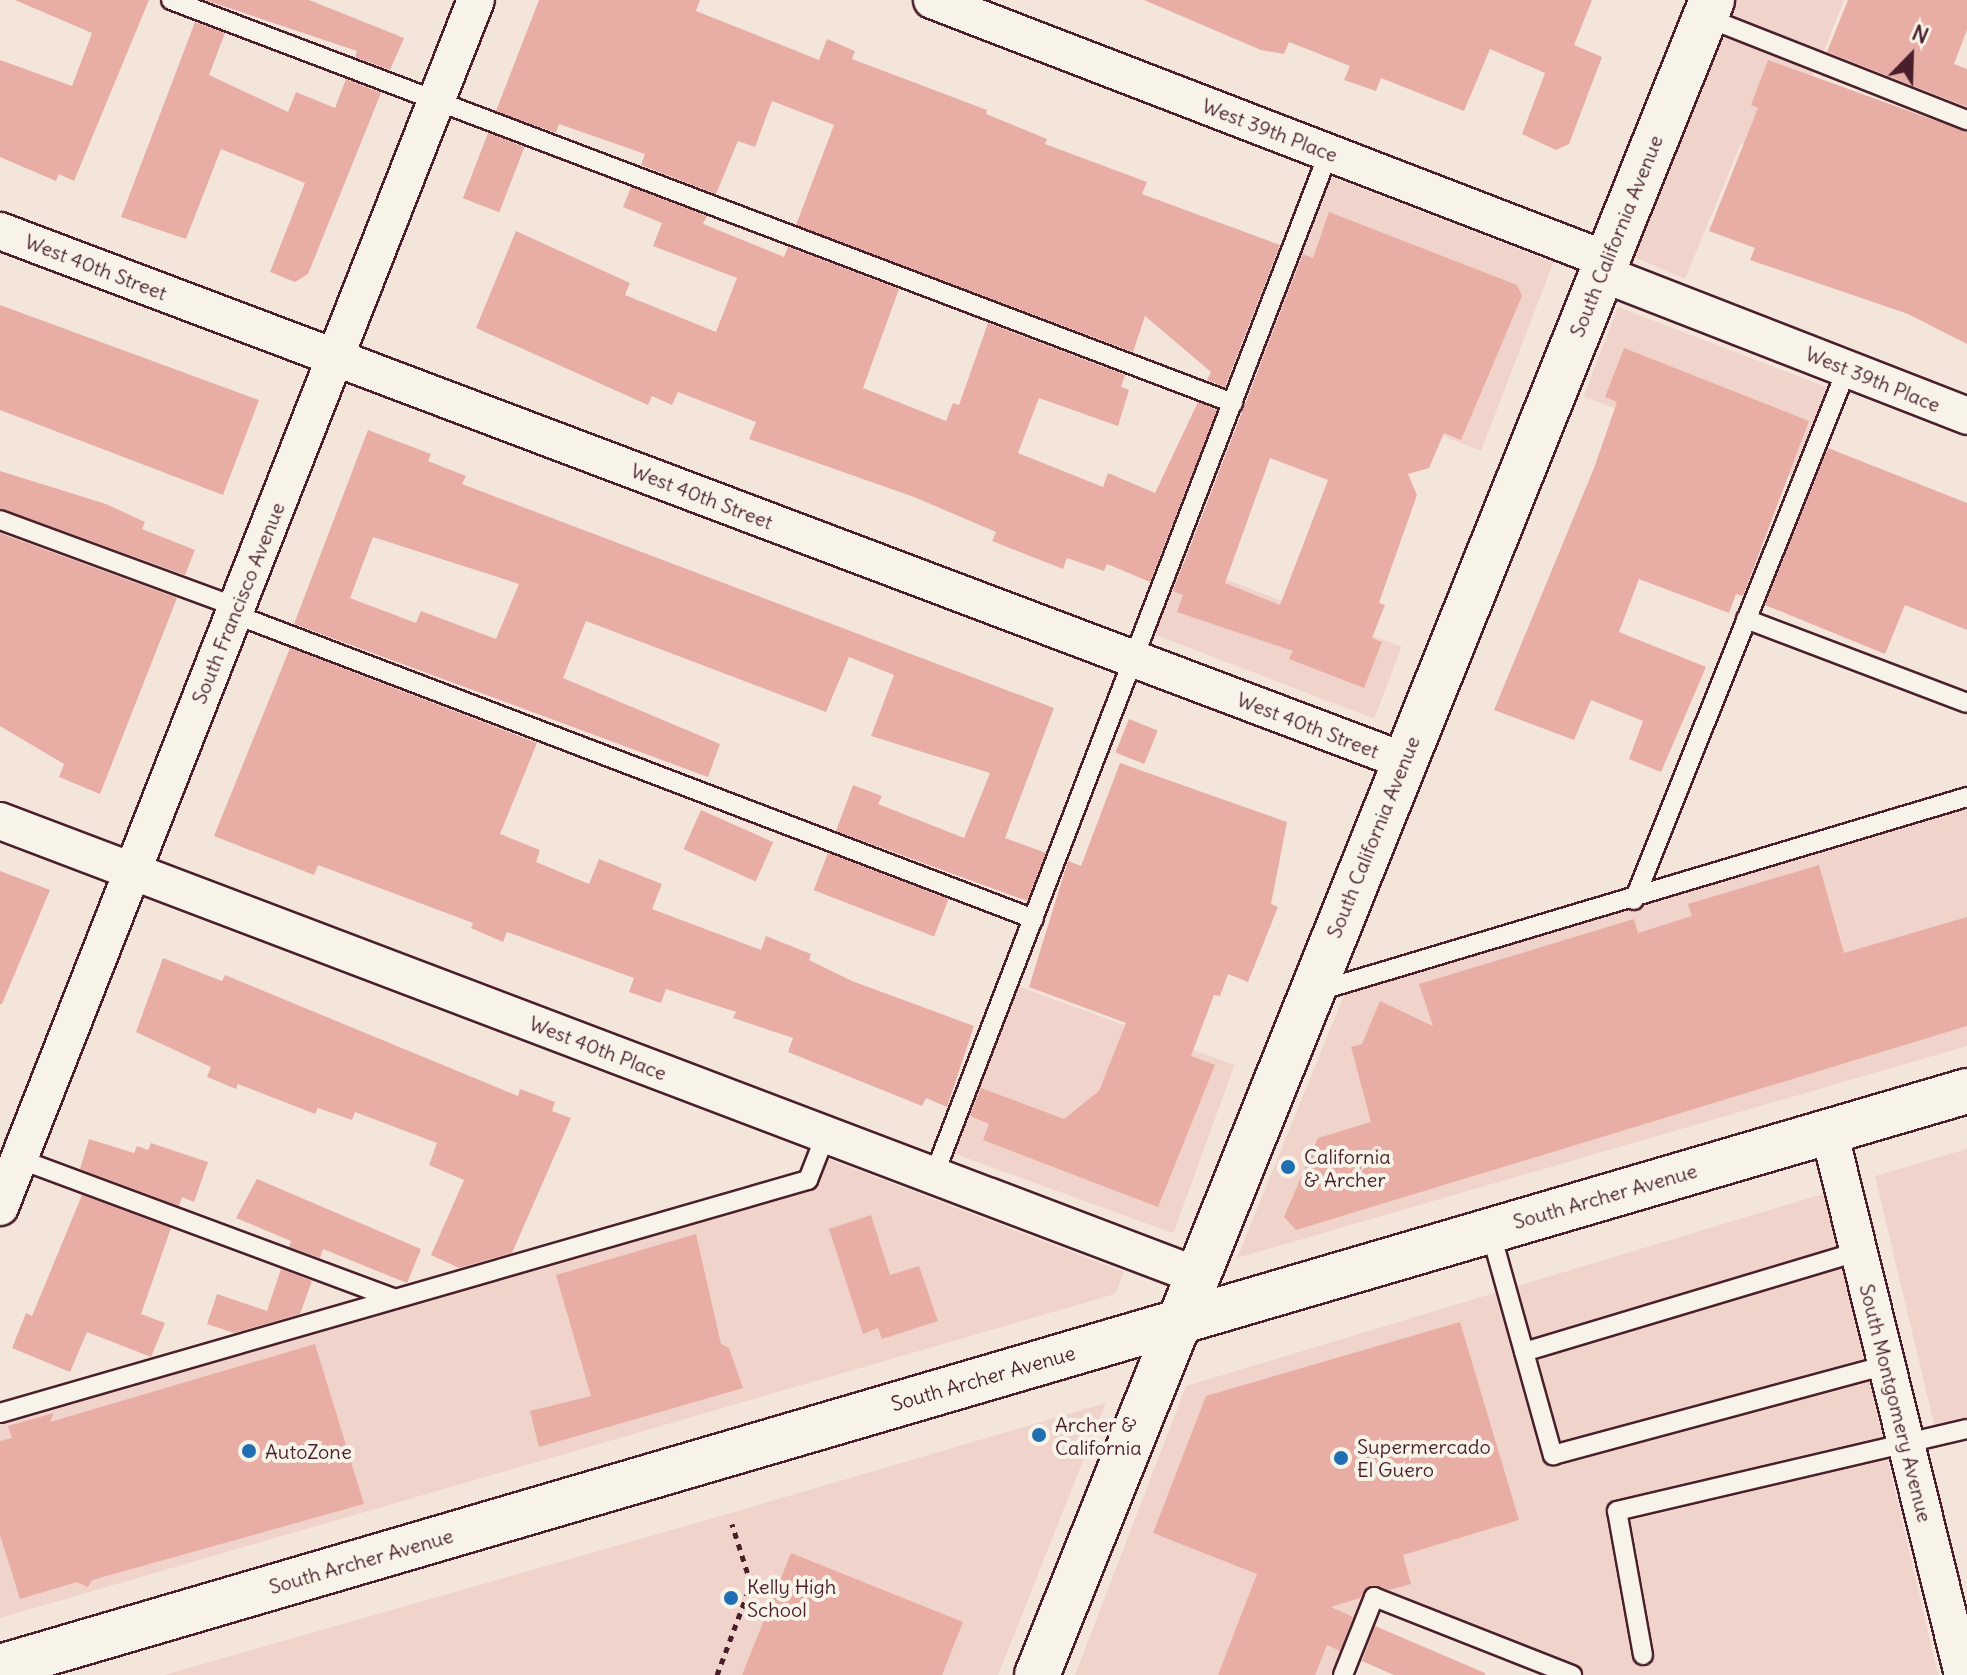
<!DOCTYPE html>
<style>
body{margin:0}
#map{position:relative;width:1967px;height:1675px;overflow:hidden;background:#f4e5db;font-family:Delius,sans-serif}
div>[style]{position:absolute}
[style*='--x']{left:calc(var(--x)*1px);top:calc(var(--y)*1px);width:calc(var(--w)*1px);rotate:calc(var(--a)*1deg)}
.built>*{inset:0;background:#f0d4cb;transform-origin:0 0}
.building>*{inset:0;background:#e8aea5;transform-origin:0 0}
.path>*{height:5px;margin-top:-2.5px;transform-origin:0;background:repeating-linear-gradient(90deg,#4a1f2b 0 6px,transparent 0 12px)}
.roads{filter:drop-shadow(2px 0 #4a1f2b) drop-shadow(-2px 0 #4a1f2b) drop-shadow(0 2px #4a1f2b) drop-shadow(0 -2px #4a1f2b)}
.lane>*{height:18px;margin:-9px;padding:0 9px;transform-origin:9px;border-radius:9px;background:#f7f3e8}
.street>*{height:36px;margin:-18px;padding:0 18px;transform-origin:18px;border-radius:18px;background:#f7f3e8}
.secondary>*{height:44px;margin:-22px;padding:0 22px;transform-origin:22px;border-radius:22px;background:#f7f3e8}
.dots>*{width:22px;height:22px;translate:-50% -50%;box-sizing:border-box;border:4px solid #f7f3e8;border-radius:50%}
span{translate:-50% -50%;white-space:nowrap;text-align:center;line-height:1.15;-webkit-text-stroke:8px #f7f3e8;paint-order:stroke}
.street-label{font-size:20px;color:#4a1f2b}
.poi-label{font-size:20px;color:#4a1f2b}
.left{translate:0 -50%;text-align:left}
.north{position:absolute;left:1871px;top:16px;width:80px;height:80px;-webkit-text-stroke:6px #f7f3e8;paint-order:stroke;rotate:23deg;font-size:22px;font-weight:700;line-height:32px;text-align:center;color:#4a1f2b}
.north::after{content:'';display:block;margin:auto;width:28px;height:36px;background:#4a1f2b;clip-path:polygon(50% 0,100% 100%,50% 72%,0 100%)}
</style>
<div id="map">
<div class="built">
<div style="clip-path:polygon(1736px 0,1844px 0,1780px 161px,1741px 143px,1685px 279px,1634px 257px)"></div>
<div style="left:1321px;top:173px;width:249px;height:202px;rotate:21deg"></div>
<div style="left:1618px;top:307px;width:235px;height:96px;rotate:21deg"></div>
<div style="left:1173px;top:559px;width:245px;height:77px;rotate:21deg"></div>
<div style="clip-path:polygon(1967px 797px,1967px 1046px,1237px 1258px,1349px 983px)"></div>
<div style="left:1009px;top:983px;width:240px;height:179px;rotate:20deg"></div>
<div style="clip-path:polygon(1967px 1149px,1967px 1429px,1937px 1437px,1875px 1176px)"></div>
<div style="clip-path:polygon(818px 1155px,1124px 1272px,1115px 1294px,0 1618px,0 1413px,807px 1180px)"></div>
<div style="clip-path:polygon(1826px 1193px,1938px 1675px,1572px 1675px,1374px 1597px,1343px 1675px,1075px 1675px,1186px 1386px)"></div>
<div style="clip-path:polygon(1106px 1403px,998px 1675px,164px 1675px,703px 1521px)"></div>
</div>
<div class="building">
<div style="clip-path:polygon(15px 0,149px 0,74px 181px,59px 174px,56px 181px,0 157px,0 60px,72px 86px,92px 33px)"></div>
<div style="clip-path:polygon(205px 0,309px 0,404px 38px,390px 70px,355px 57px,357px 51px)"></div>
<div style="clip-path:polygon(539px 0,700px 0,696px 11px,819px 60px,827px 39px,855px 51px,852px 59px,987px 110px,986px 114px,1047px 139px,1045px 144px,1147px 182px,1142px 194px,1280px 245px,1225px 387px,1207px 380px,1211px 372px,1145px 316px,1133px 352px,796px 225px,834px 125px,772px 101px,755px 147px,738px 141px,716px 194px,641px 165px,645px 154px,559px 124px,556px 133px,496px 111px)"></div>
<div style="clip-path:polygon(1144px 0,1592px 0,1574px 45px,1602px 57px,1569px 144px,1556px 150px,1522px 134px,1545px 73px,1490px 49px,1464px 111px,1381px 78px,1376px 91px,1344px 80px,1350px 66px,1289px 42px,1284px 54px,1261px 50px)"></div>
<div style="clip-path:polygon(1848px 0,1967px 0,1967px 30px,1954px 64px,1967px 69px,1967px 107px,1827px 52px)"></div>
<div style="clip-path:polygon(195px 22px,225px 33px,209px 75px,288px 112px,296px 92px,335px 108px,346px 79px,381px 93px,308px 274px,295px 282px,270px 272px,305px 183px,221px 149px,186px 239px,121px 217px)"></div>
<div style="clip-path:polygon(1768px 60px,1967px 132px,1967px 344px,1908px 314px,1750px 260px,1755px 248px,1709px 231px,1758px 108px,1751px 105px)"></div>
<div style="left:488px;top:133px;width:39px;height:70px;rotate:21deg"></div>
<div style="clip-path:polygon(631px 187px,707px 216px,703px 224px,784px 257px,788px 247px,899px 289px,863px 388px,946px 421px,953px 403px,959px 405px,988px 323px,1125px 375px,1121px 387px,1129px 390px,1118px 426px,1039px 398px,1018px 453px,1103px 487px,1108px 473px,1155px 493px,1198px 402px,1217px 410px,1150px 582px,1107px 564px,1104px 571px,1067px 558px,1063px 569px,992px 541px,996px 532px,914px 497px,749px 439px,756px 422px,678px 392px,672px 405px,652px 396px,648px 405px,476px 328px,516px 231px,630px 283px,625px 295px,716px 332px,737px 278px,653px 246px,662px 223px,623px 207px)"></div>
<div style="clip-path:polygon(evenodd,1329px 212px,1517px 285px,1522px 296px,1461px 440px,1444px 433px,1429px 468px,1408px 474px,1417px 495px,1382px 594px,1379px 603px,1385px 605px,1372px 638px,1382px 642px,1364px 688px,1289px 659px,1293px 651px,1177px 612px,1183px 595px,1173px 591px,1303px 254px,1313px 258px,1329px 212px,1270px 458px,1328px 480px,1280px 605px,1225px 583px,1270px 458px)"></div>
<div style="clip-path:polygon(0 305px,259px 400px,223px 495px,0 410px)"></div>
<div style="clip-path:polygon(1624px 348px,1809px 421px,1743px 596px,1736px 594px,1729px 613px,1639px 579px,1619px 632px,1706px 667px,1661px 772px,1629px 759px,1643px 721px,1591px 700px,1574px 740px,1494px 710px,1594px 468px,1617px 402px,1605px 397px)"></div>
<div style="clip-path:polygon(evenodd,368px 430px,431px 454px,428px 461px,466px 476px,462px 484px,1054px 708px,1005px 838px,1046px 853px,1027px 901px,836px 831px,853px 785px,882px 796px,878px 804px,964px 838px,990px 773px,871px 736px,894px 675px,849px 657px,826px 712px,586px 621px,563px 678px,720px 744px,708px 777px,294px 624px,368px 430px,373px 537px,519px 584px,496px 639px,421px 611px,416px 623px,350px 598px,373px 537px)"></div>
<div style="clip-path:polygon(1828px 448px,1967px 503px,1967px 630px,1905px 605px,1885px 654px,1765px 605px)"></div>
<div style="clip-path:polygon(0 471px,106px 504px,145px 522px,142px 529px,195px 550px,185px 575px,0 508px)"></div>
<div style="clip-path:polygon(0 533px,177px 598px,100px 794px,59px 777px,64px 764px,0 726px)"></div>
<div style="clip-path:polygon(290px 648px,537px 743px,500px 834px,540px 850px,536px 862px,589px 884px,599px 859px,662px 884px,652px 909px,761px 950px,766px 936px,811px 954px,809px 960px,852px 981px,974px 1026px,947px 1107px,926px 1098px,922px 1106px,788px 1052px,793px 1038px,733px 1018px,736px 1012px,666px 989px,661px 1003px,629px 992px,634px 978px,507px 932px,503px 942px,471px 928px,473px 923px,318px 865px,314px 875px,214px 836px)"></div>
<div style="left:1129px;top:719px;width:31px;height:36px;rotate:22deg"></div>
<div style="clip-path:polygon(1120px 763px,1287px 822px,1271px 904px,1278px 907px,1248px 982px,1228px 974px,1220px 996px,1214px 995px,1191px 1056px,1215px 1065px,1158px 1207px,983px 1140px,989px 1124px,970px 1116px,981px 1088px,1064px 1119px,1099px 1091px,1126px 1023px,1029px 987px,1068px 861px,1081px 866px)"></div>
<div style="left:701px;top:810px;width:79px;height:43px;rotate:24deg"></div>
<div style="left:828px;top:853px;width:129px;height:40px;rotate:21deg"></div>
<div style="clip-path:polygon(1819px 865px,1844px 953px,1967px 917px,1967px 1026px,1296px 1230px,1284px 1217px,1318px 1138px,1371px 1122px,1351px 1047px,1362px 1044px,1380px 1001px,1433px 1026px,1419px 984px,1634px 919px,1638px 933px,1692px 916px,1688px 904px)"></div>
<div style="clip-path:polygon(0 871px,50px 890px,2px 1004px,0 1004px)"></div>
<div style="clip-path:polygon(163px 958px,222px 981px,225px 975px,518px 1096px,520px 1089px,555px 1102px,552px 1111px,571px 1118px,512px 1253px,459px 1268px,431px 1255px,464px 1180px,429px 1165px,437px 1143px,355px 1112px,352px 1120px,318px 1108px,315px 1114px,238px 1084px,236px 1089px,207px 1077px,211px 1067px,136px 1032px)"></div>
<div style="clip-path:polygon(89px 1139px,134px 1153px,137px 1146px,148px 1150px,151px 1143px,208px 1162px,194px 1202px,182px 1197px,179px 1206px,80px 1169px)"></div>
<div style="clip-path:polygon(257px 1179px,421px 1249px,407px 1283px,323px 1249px,320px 1258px,289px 1247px,291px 1241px,236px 1218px)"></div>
<div style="clip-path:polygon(82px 1195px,171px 1228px,141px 1314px,165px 1323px,151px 1357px,87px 1332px,70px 1372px,12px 1348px,26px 1313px,32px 1316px)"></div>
<div style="clip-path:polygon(871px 1215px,890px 1275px,919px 1266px,938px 1321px,882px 1339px,878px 1328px,863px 1334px,829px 1229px)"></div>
<div style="clip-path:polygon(696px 1234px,721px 1344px,729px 1348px,743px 1388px,539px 1447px,530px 1411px,591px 1396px,556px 1275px)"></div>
<div style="clip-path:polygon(281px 1269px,312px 1281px,300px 1314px,234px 1333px,207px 1324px,217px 1294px,267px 1311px)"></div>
<div style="clip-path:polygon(1460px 1322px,1519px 1520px,1403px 1555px,1411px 1584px,1389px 1590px,1371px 1585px,1360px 1598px,1331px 1607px,1353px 1617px,1340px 1651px,1327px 1645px,1315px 1675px,1218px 1675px,1257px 1574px,1153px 1533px,1206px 1396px)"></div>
<div style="clip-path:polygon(315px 1344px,364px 1504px,92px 1580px,88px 1587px,77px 1582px,20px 1599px,0 1535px,0 1441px,12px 1438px,8px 1426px,54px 1413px,50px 1422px)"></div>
<div style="clip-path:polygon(791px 1553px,963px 1622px,942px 1675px,742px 1675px)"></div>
<div style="clip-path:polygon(1375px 1626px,1485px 1673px,1485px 1675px,1394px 1675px,1362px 1661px)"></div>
</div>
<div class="path">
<div style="--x:717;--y:1675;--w:97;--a:-69.5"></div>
<div style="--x:751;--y:1584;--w:63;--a:-107.6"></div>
</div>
<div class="roads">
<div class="lane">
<div style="--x:171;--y:0;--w:1136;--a:20.78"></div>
<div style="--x:1705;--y:17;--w:282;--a:21.5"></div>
<div style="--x:0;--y:520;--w:252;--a:20.2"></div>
<div style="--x:234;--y:614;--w:856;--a:20.87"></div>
<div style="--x:1746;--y:619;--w:236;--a:20.8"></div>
<div style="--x:1634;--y:900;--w:572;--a:-68.14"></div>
<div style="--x:1315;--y:992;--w:681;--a:-16.65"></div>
<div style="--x:19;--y:1159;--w:401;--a:20.4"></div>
<div style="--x:934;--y:1175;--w:1097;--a:-68.89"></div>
<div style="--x:1490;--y:1230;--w:234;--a:74.4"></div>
<div style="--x:1553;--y:1455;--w:345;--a:-15.1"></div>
<div style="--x:1524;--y:1352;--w:349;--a:-16.7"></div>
<div style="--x:0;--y:1413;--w:841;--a:-16.09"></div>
<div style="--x:808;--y:1180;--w:49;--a:-68.6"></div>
<div style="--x:1643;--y:1655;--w:146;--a:-100.2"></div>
<div style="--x:1617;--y:1511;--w:359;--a:-13.2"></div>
<div style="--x:1343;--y:1675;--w:84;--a:-68.3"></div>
<div style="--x:1374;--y:1597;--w:213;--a:21.5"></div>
</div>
<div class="street">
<div style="--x:932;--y:0;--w:723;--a:21.07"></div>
<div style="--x:0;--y:231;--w:1501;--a:20.68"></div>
<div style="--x:1601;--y:273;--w:393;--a:21.3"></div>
<div style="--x:0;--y:821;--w:1279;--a:20.79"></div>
<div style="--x:1829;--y:1131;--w:560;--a:76.16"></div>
<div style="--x:0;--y:1207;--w:1297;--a:-68.48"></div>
</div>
<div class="secondary">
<div style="--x:0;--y:1667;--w:2050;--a:-16.32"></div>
<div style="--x:1037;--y:1675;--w:1806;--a:-68.05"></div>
</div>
</div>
<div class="dots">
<div style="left:1288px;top:1167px;background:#1f6fb2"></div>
<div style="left:1039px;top:1435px;background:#1f6fb2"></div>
<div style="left:249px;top:1451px;background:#1f6fb2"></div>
<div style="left:1341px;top:1458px;background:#1f6fb2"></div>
<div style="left:731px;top:1598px;background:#1f6fb2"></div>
</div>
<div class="street-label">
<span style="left:1270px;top:130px;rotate:21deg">West 39th Place</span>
<span style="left:1616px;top:236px;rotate:-68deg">South California Avenue</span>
<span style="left:96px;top:267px;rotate:21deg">West 40th Street</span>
<span style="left:1873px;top:379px;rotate:22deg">West 39th Place</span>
<span style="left:702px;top:496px;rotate:21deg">West 40th Street</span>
<span style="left:238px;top:603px;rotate:-68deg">South Francisco Avenue</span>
<span style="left:1308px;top:725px;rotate:21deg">West 40th Street</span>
<span style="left:1373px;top:837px;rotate:-68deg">South California Avenue</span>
<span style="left:598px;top:1048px;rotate:21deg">West 40th Place</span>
<span style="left:1605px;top:1196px;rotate:-16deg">South Archer Avenue</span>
<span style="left:983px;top:1378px;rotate:-16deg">South Archer Avenue</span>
<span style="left:1896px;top:1403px;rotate:76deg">South Montgomery Avenue</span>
<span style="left:361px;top:1561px;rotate:-16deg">South Archer Avenue</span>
</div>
<div class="poi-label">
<span class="left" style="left:1304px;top:1168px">California<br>&amp; Archer</span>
<span class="left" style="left:1055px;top:1436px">Archer &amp;<br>California</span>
<span class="left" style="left:1357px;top:1458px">Supermercado<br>El Guero</span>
<span class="left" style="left:265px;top:1451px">AutoZone</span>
<span class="left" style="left:747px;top:1598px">Kelly High<br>School</span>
</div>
<div class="north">N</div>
</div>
